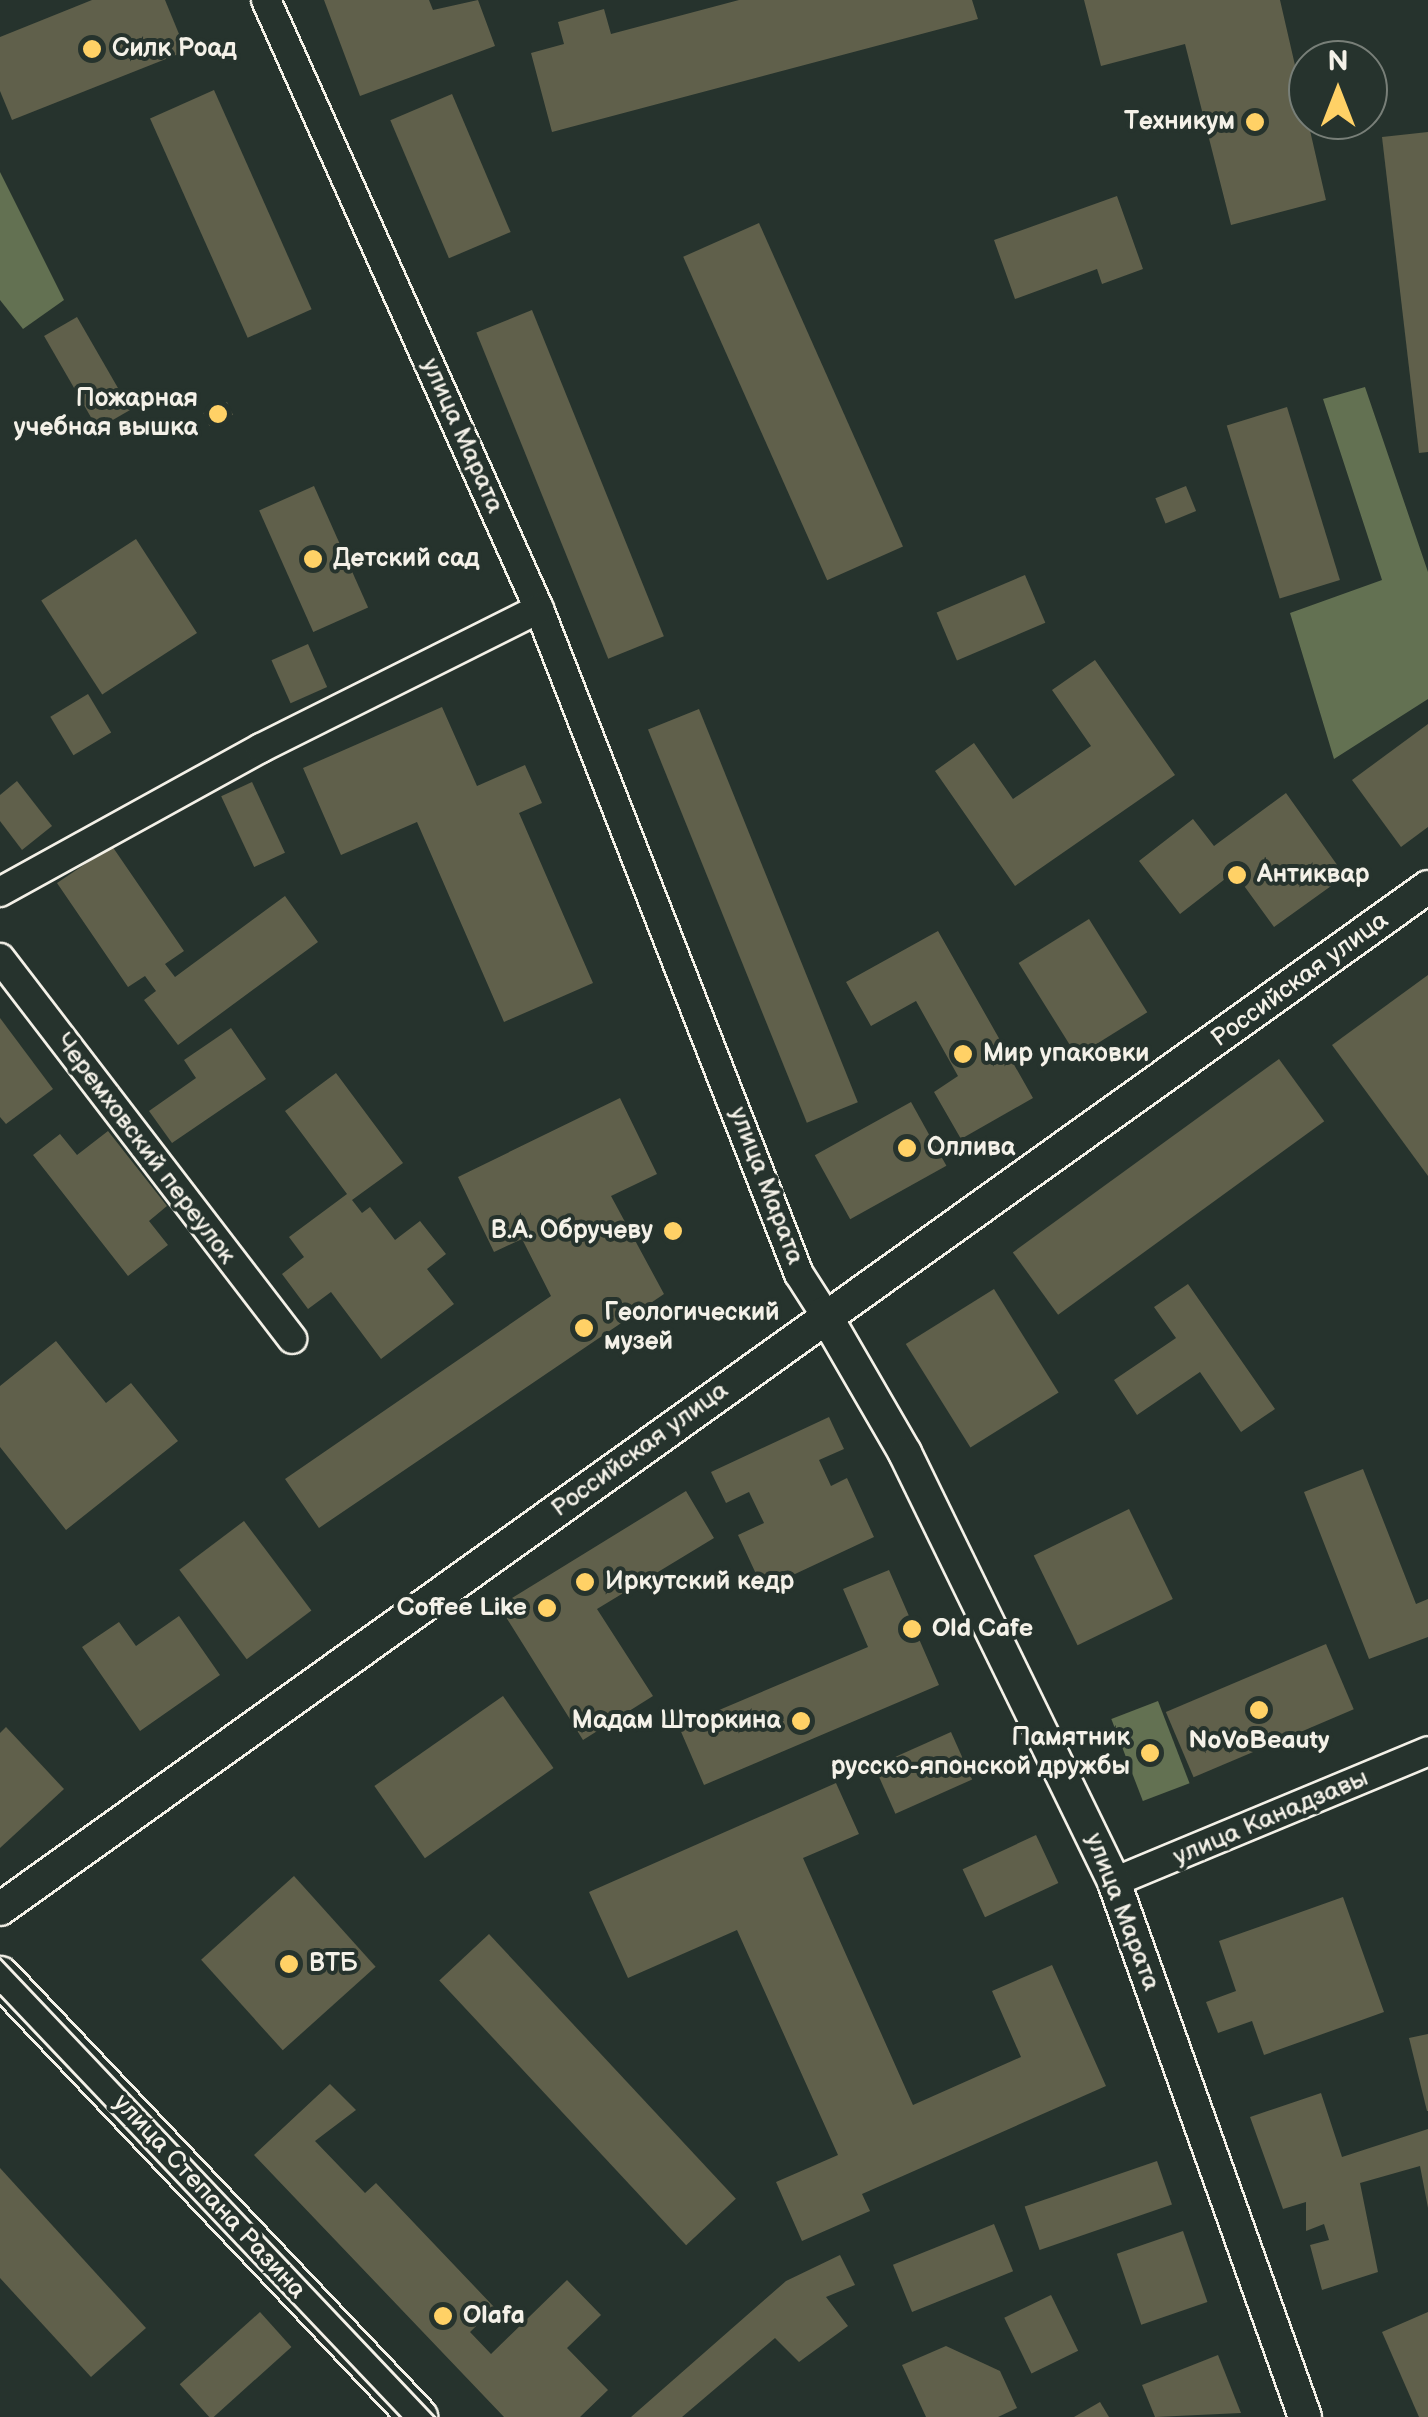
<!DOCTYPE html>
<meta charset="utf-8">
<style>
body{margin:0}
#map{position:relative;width:1428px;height:2417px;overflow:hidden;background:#26332d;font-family:"Balsamiq Sans",sans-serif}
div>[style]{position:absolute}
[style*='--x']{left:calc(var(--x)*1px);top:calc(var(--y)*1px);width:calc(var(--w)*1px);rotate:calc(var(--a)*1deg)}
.green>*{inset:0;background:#637152;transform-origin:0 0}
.building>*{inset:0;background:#60604b;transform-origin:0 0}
.roads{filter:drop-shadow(2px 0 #f4f1e8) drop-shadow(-2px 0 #f4f1e8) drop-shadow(0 2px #f4f1e8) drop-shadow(0 -2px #f4f1e8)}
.minor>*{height:28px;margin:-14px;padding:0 14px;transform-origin:14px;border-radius:14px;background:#26332d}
.tertiary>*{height:32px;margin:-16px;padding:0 16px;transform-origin:16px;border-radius:16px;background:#26332d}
.secondary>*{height:38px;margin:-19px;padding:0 19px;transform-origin:19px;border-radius:19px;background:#26332d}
.tram>*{height:2.5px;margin:-1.25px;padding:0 1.25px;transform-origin:1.25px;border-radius:1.25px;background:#f4f1e8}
.dots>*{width:28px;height:28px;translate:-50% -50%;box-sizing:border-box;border:5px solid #26332d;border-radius:50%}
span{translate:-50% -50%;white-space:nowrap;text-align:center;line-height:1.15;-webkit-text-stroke:8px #26332d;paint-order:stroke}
.poi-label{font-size:25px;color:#f4f1e8;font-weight:700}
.left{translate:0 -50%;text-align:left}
.right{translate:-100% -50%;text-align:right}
.street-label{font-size:25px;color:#f4f1e8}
.north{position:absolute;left:1288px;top:40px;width:100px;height:100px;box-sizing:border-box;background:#26332d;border:2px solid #787f78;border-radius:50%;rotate:0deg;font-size:28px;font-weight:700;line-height:40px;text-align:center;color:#f4f1e8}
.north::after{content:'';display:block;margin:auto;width:35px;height:45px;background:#ffd166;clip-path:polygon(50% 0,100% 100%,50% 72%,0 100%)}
</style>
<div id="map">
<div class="green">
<div style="clip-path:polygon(0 172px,64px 300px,23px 329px,0 300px)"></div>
<div style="clip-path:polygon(1365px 387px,1428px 572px,1428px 699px,1334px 759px,1290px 613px,1382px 580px,1323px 399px)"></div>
<div style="left:1158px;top:1701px;width:88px;height:50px;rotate:69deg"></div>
</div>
<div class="building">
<div style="clip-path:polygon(92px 0,165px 0,186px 51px,12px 120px,0 91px,0 37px)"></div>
<div style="clip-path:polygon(324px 0,429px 0,433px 10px,478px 0,495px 46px,360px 96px)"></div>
<div style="clip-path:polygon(739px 0,972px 0,978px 19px,552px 132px,531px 53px,564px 44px,558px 22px,604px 9px,611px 34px)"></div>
<div style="clip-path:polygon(1084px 0,1280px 0,1326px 200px,1231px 225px,1185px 44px,1101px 66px)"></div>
<div style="left:214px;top:90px;width:240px;height:70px;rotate:66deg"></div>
<div style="left:452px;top:94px;width:150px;height:67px;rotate:67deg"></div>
<div style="clip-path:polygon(1428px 132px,1428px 452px,1419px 453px,1382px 137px)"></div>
<div style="clip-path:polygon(1117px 196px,1143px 269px,1102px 284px,1097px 269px,1015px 299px,994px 240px)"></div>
<div style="left:759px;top:223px;width:354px;height:83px;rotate:66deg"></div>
<div style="left:532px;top:310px;width:352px;height:60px;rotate:68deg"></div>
<div style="left:77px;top:317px;width:107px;height:38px;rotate:60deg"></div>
<div style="left:227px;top:402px;width:14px;height:26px;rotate:65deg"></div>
<div style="left:1287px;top:407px;width:181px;height:63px;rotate:73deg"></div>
<div style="left:314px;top:486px;width:133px;height:60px;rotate:66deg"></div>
<div style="left:1186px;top:486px;width:27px;height:33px;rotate:68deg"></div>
<div style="left:136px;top:539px;width:112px;height:113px;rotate:57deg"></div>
<div style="left:1025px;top:575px;width:52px;height:96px;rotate:67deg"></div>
<div style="left:308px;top:644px;width:47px;height:40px;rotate:66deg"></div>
<div style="clip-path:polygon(1095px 660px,1175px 775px,1015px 886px,935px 771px,974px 743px,1013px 799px,1091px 746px,1052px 690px)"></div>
<div style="left:88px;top:694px;width:45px;height:44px;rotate:59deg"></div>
<div style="clip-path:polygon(442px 707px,477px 786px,525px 765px,542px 803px,519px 813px,593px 983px,504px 1022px,417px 822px,341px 855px,303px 768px)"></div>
<div style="left:699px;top:709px;width:424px;height:55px;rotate:68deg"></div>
<div style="clip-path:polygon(1428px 724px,1428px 827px,1401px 847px,1352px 780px)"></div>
<div style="clip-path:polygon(17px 781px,52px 826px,22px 850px,0 821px,0 795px)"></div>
<div style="left:252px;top:782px;width:78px;height:34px;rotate:65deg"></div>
<div style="clip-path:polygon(1286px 793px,1345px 876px,1274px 927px,1234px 872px,1180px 914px,1139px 861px,1193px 819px,1214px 846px)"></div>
<div style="clip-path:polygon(112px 846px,184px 951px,165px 964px,175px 977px,285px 896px,318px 942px,178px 1045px,144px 1000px,156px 991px,145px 976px,128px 987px,57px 883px)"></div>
<div style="left:1089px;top:919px;width:110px;height:83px;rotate:58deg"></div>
<div style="clip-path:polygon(938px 931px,1033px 1098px,961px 1139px,934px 1092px,958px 1076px,916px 1001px,871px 1026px,846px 982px)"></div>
<div style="clip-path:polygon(1428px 975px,1428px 1176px,1332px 1045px)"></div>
<div style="clip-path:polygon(0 1018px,53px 1089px,6px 1124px,0 1117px)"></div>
<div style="clip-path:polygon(231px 1028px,266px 1079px,172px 1143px,149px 1111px,196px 1078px,184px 1060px)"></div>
<div style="left:1279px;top:1059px;width:77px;height:329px;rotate:54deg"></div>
<div style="clip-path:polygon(336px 1073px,403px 1163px,352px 1200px,362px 1213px,370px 1207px,395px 1240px,420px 1221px,446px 1254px,427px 1269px,454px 1304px,381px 1359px,331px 1292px,308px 1309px,282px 1274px,304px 1257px,289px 1237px,347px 1194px,285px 1111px)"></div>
<div style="clip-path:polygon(620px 1098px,657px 1174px,611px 1196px,664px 1294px,319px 1528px,285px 1479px,551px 1296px,522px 1239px,494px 1252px,458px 1177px)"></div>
<div style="left:911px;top:1102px;width:73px;height:110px;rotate:61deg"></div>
<div style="clip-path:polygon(108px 1131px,167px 1206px,149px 1221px,168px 1245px,128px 1276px,33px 1155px,60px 1134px,77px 1155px)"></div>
<div style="clip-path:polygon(1188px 1284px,1275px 1409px,1241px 1432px,1200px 1372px,1137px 1415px,1114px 1380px,1176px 1338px,1154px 1307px)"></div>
<div style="left:994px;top:1289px;width:122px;height:104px;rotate:58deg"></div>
<div style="clip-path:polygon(56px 1341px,106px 1403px,131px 1383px,178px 1441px,66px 1530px,0 1447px,0 1386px)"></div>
<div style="clip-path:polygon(829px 1417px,844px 1449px,819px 1460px,831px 1486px,847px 1478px,874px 1537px,763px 1589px,738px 1535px,764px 1523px,749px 1492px,726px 1503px,711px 1472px)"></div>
<div style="clip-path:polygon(1363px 1469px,1416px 1604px,1428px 1599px,1428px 1637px,1369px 1659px,1304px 1492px)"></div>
<div style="clip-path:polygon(686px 1491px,714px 1538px,597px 1609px,653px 1696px,583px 1740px,499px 1606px)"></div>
<div style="left:1129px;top:1509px;width:100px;height:106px;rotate:64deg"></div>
<div style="left:244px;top:1521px;width:112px;height:81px;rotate:53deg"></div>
<div style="clip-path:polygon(889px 1570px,939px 1685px,704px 1785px,679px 1727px,868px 1647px,843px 1589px)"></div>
<div style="clip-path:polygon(179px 1616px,220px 1675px,140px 1731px,82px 1647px,119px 1622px,136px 1646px)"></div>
<div style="left:1326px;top:1644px;width:71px;height:174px;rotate:67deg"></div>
<div style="left:503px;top:1696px;width:88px;height:157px;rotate:55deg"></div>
<div style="clip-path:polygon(6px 1727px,64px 1789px,0 1848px,0 1733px)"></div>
<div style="left:951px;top:1732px;width:52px;height:84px;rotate:66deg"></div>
<div style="clip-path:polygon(836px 1783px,859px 1834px,803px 1858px,913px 2105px,1021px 2057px,992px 1991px,1052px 1965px,1106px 2086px,862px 2194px,870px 2211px,802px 2241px,776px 2182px,838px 2155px,737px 1930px,628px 1978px,589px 1892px)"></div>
<div style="left:1036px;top:1835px;width:53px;height:81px;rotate:65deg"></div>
<div style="left:294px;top:1876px;width:122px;height:125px;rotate:48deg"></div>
<div style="clip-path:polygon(1343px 1897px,1384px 2012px,1264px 2055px,1252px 2021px,1218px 2033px,1206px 2002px,1236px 1991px,1219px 1941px)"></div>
<div style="left:489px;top:1934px;width:362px;height:68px;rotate:47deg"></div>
<div style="clip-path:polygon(1428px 2034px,1428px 2111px,1427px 2111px,1409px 2038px)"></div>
<div style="clip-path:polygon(330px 2084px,356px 2110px,315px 2141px,365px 2193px,376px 2183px,495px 2308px,470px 2332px,491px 2354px,567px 2280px,601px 2315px,567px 2348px,608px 2390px,580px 2417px,504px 2417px,254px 2155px)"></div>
<div style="clip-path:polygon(1321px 2093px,1342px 2157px,1428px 2129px,1428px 2208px,1420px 2166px,1360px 2183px,1378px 2272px,1322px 2290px,1310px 2245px,1329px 2240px,1324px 2224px,1306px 2231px,1306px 2202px,1283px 2209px,1250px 2117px)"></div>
<div style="left:1157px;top:2161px;width:46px;height:140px;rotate:71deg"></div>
<div style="clip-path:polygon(0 2168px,146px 2328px,91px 2377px,0 2278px)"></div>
<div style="left:994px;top:2224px;width:51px;height:109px;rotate:68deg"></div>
<div style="left:1183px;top:2231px;width:75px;height:70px;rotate:71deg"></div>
<div style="clip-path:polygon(840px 2255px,855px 2285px,826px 2297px,848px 2326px,799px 2362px,775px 2338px,682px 2417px,631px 2417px,786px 2281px)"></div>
<div style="left:1051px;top:2295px;width:62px;height:52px;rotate:64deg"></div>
<div style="left:260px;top:2312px;width:47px;height:108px;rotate:48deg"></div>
<div style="clip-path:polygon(1428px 2312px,1428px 2417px,1419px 2417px,1382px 2332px)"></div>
<div style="clip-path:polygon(946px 2346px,1000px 2371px,1017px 2408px,998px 2417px,926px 2417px,902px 2365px)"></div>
<div style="clip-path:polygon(1218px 2355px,1241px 2413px,1155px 2417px,1142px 2385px)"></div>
<div style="clip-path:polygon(1100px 2402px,1109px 2417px,1074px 2417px)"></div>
</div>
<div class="roads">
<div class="minor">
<div style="--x:266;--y:0;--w:667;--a:65.85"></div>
<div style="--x:539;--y:609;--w:714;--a:68.65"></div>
<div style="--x:799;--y:1274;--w:46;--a:57.3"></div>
<div style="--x:0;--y:892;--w:298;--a:-28.9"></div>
<div style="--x:261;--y:748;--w:311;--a:-26.6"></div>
<div style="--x:0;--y:958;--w:480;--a:52.5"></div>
<div style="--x:1114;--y:1882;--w:340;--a:-22.6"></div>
</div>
<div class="tertiary">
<div style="--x:824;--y:1313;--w:162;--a:59.9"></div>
<div style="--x:905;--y:1453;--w:477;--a:64"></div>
<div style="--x:1114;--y:1882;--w:568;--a:70.35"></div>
<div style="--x:0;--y:1909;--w:1756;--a:-35.59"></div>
</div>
<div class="secondary">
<div style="--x:0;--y:1976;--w:608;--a:46.53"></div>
</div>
</div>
<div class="tram">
<div style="--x:0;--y:1958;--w:632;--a:46.54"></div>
<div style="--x:0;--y:1995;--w:582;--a:46.46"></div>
</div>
<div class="dots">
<div style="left:92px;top:49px;background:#ffd166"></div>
<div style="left:1255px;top:122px;background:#ffd166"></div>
<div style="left:218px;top:414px;background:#ffd166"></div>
<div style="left:313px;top:559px;background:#ffd166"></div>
<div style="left:1237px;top:875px;background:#ffd166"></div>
<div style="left:963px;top:1054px;background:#ffd166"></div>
<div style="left:907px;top:1148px;background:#ffd166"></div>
<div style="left:673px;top:1231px;background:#ffd166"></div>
<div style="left:584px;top:1328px;background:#ffd166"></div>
<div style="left:585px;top:1582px;background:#ffd166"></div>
<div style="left:547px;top:1608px;background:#ffd166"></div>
<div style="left:912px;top:1629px;background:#ffd166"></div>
<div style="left:1259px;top:1710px;background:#ffd166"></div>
<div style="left:801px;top:1721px;background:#ffd166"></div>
<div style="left:1150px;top:1753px;background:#ffd166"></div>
<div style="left:289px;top:1964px;background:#ffd166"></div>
<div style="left:443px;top:2316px;background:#ffd166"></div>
</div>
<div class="poi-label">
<span class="left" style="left:112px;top:49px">Силк Роад</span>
<span class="right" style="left:1235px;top:122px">Техникум</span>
<span class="right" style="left:198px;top:414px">Пожарная<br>учебная вышка</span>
<span class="left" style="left:333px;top:559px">Детский сад</span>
<span class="left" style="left:1257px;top:875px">Антиквар</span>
<span class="left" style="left:983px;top:1054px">Мир упаковки</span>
<span class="left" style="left:927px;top:1148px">Оллива</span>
<span class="right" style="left:653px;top:1231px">В.А. Обручеву</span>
<span class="left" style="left:604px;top:1328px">Геологический<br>музей</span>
<span class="left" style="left:605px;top:1582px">Иркутский кедр</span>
<span class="right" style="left:527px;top:1608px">Coffee Like</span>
<span class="left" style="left:932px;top:1629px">Old Cafe</span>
<span class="right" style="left:781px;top:1721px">Мадам Шторкина</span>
<span class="right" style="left:1130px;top:1753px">Памятник<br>русско-японской дружбы</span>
<span style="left:1259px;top:1741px">NoVoBeauty</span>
<span class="left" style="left:309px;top:1964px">ВТБ</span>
<span class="left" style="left:463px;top:2316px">Olafa</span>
</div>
<div class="street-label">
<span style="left:462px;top:436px;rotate:66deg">улица Марата</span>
<span style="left:1300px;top:980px;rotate:-36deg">Российская улица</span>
<span style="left:145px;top:1149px;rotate:53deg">Черемховский переулок</span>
<span style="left:766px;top:1186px;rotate:69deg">улица Марата</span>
<span style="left:640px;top:1450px;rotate:-36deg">Российская улица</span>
<span style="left:1271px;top:1818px;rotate:-23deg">улица Канадзавы</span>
<span style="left:1122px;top:1912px;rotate:69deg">улица Марата</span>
<span style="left:209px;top:2197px;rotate:47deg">улица Степана Разина</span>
</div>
<div class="north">N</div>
</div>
